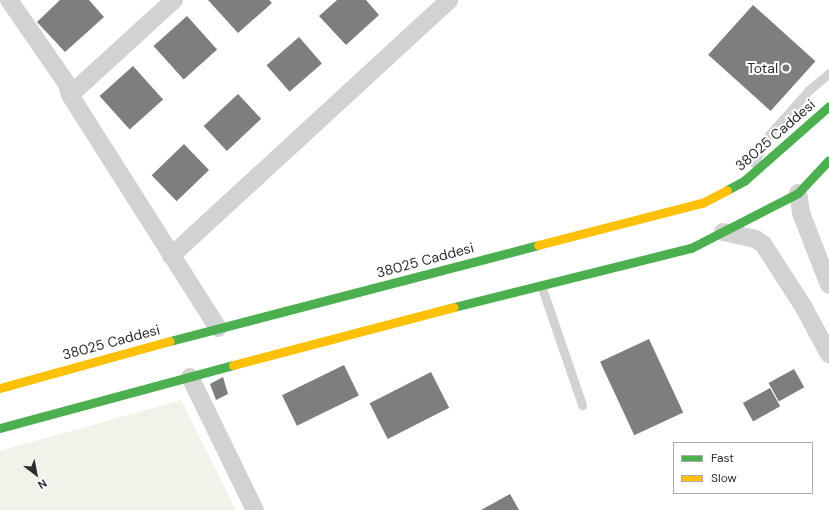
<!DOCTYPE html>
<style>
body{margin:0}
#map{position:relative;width:829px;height:510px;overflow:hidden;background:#fff;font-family:"DM Sans",sans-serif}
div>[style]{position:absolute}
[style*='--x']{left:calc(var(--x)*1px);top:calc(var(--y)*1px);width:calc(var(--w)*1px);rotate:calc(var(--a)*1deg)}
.green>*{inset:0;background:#f1f3eb}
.building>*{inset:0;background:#7e7e7e;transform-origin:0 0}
.lane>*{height:9px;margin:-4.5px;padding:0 4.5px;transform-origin:4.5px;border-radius:4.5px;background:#d2d2d2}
.street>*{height:18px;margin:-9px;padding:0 9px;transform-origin:9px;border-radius:9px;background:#d2d2d2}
.fast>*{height:9px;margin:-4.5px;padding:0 4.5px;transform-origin:4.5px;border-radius:4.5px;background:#4caf50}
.slow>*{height:9px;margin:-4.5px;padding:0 4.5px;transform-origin:4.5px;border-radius:4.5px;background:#ffc107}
.dots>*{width:11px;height:11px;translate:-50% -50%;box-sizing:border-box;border:2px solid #fff;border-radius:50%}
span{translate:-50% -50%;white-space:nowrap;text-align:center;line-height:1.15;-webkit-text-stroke:4px #fff;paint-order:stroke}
.poi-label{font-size:14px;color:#2d2d2d}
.right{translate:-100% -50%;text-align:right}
.street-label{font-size:14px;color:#2d2d2d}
.legend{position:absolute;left:673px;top:442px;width:140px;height:52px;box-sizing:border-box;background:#fff;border:1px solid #ababab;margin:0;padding:5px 7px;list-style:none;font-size:12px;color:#2d2d2d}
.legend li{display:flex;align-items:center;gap:8px;height:20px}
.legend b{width:20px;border:1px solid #ababab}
.north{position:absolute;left:16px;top:454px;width:40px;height:40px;-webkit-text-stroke:3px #fff;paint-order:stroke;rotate:148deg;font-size:11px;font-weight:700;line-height:16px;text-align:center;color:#2d2d2d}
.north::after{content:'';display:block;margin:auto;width:14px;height:18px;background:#2d2d2d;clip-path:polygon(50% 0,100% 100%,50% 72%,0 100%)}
</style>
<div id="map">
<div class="green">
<div style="clip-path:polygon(181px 400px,236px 510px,0 510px,0 451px)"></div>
</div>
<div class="building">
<div style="clip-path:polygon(60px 0,89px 0,104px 17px,65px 52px,37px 22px)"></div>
<div style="clip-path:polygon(208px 0,269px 0,272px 3px,238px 33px)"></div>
<div style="clip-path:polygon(337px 0,366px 0,379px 15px,346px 45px,319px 16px)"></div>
<div style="left:753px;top:5px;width:84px;height:67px;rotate:42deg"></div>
<div style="left:187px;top:16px;width:45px;height:45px;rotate:48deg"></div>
<div style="left:299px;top:37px;width:35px;height:43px;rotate:49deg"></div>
<div style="left:133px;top:66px;width:45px;height:45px;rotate:48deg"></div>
<div style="left:238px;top:94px;width:34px;height:47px;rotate:47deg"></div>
<div style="left:184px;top:144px;width:36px;height:45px;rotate:46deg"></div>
<div style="left:649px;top:339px;width:81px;height:54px;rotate:65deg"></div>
<div style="left:344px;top:365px;width:34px;height:69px;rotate:64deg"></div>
<div style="left:794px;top:369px;width:21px;height:29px;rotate:61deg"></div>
<div style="left:431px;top:372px;width:40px;height:69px;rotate:63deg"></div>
<div style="clip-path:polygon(223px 377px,228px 394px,216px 400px,210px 384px)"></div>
<div style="left:770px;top:388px;width:21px;height:31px;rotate:61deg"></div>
<div style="clip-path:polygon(510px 494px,519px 510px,481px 510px)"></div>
</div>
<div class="lane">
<div style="--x:754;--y:163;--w:30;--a:-63"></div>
<div style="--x:768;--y:136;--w:62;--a:-48.3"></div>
<div style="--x:809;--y:90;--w:26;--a:-40"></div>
<div style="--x:541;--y:285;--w:127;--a:71.1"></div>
</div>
<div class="street">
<div style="--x:9;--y:0;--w:102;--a:55.4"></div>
<div style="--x:67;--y:84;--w:11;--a:75"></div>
<div style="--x:70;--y:95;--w:276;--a:57.6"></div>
<div style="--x:70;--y:95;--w:141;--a:-42.4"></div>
<div style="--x:798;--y:193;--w:20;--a:81"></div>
<div style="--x:801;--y:213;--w:77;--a:68.7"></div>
<div style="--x:723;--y:232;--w:33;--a:12"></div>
<div style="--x:755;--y:239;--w:9;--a:32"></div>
<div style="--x:763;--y:244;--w:74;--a:57.2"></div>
<div style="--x:803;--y:306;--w:55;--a:61.6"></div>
<div style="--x:171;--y:256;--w:378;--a:-42.6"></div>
<div style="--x:190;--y:377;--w:148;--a:64"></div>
</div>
<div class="fast">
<div style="--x:727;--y:190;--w:19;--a:-28"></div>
<div style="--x:744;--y:181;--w:113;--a:-41.4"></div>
<div style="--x:454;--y:307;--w:244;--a:-14"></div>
<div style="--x:691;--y:248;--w:120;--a:-27.2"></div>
<div style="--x:798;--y:193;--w:45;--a:-46.8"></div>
<div style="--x:170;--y:341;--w:380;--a:-14.6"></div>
<div style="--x:0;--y:428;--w:241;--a:-15.1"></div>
</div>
<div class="slow">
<div style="--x:538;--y:245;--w:169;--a:-14.4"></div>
<div style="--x:702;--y:203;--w:28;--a:-27"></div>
<div style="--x:233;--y:365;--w:228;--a:-14.7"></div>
<div style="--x:0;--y:388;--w:176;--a:-15.5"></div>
</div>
<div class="dots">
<div style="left:786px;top:68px;background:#767676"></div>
</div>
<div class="poi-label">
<span class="right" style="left:778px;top:68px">Total</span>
</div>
<div class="street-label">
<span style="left:775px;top:135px;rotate:-41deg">38025 Caddesi</span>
<span style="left:425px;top:260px;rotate:-15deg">38025 Caddesi</span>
<span style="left:111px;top:342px;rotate:-15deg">38025 Caddesi</span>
</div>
<ul class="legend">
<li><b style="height:5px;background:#4caf50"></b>Fast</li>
<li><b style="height:5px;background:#ffc107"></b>Slow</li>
</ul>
<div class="north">N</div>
</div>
